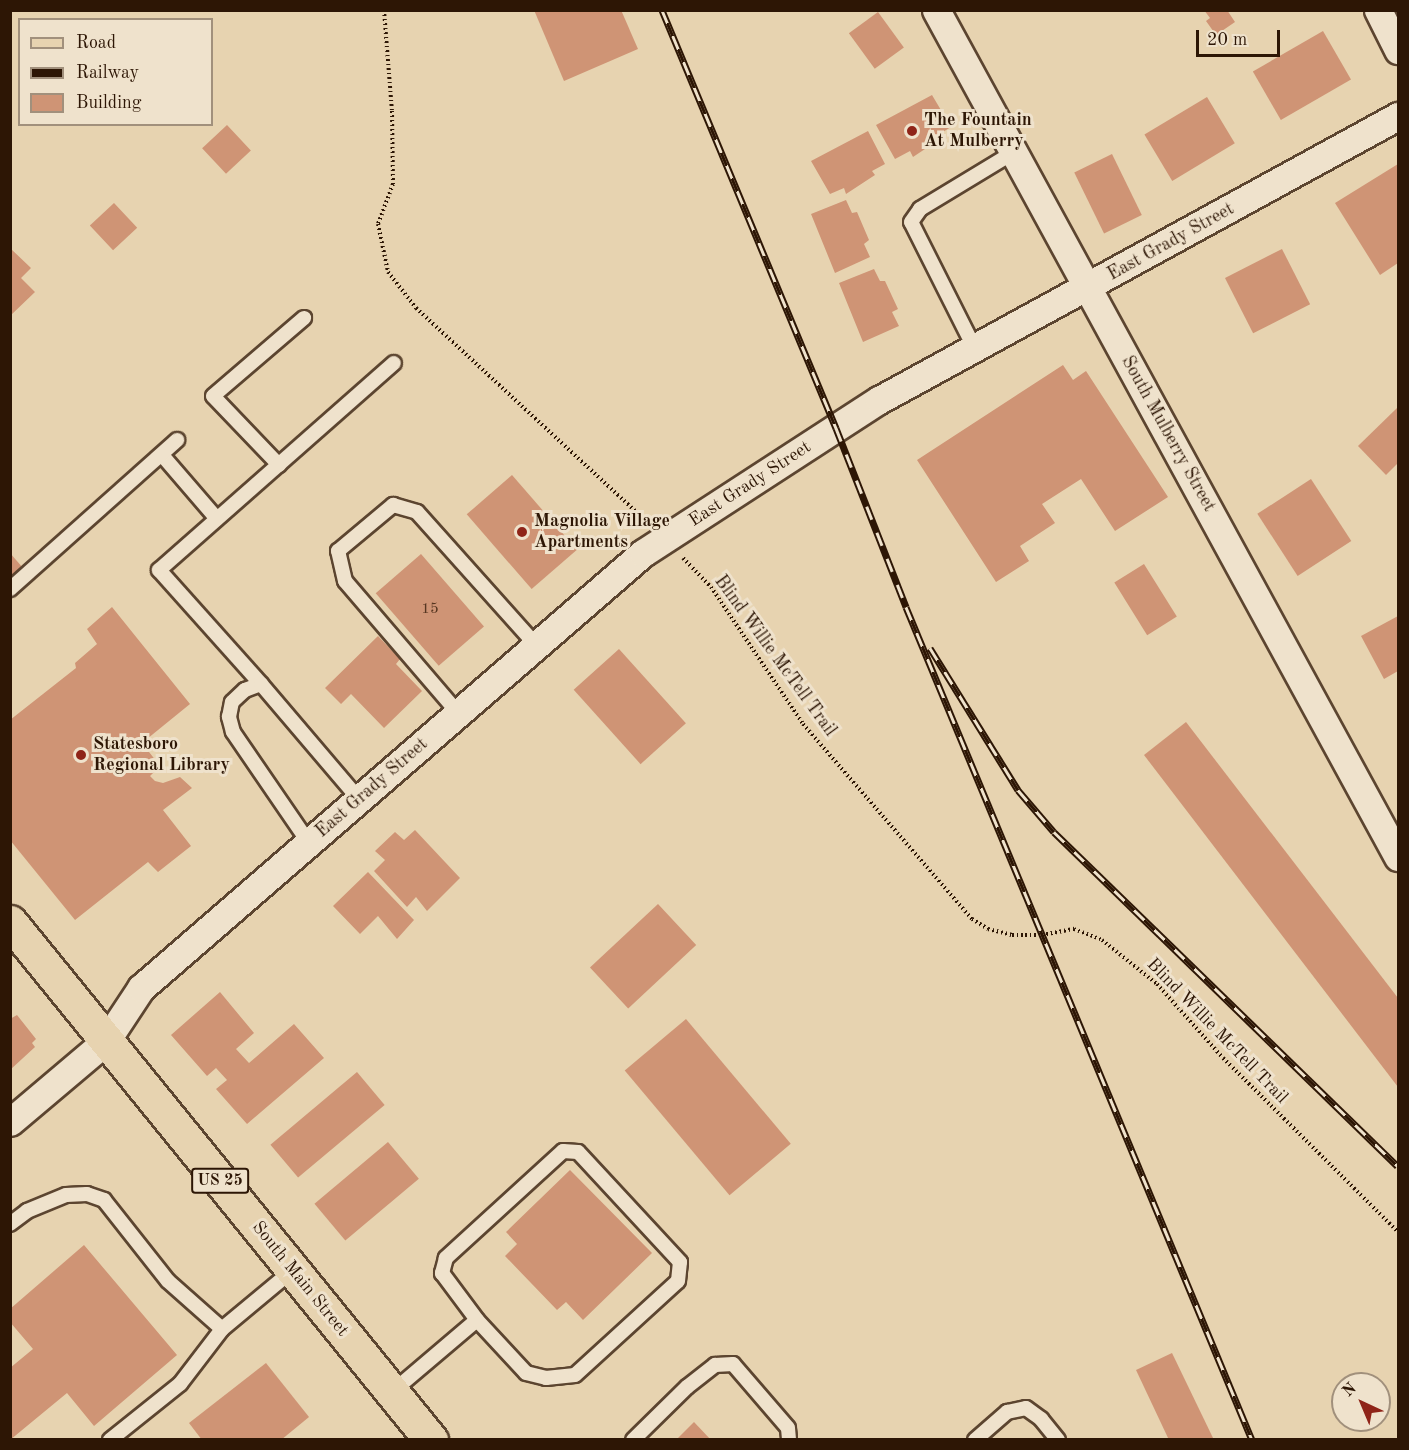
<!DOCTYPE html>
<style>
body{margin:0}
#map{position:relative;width:1409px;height:1450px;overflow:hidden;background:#e7d3b0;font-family:"Old Standard TT",serif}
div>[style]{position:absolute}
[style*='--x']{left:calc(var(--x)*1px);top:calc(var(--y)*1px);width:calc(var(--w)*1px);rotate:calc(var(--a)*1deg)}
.building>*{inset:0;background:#cf9475;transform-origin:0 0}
.path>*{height:4px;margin-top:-2px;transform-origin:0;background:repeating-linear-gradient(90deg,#2d1605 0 1.5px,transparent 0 4.5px)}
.roads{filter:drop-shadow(2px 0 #5c4530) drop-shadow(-2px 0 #5c4530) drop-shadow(0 2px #5c4530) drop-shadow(0 -2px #5c4530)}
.lane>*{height:14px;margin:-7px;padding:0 7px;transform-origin:7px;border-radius:7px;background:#efe2cc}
.street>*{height:27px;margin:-13.5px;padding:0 13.5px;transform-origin:13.5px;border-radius:13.5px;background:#efe2cc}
.primary>*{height:33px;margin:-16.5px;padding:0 16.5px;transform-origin:16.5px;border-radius:16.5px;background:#e7d3b0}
.rail>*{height:7px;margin-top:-3.5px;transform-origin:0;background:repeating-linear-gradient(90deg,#efe2cc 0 14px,#2d1605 0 28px);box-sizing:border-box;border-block:2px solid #2d1605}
.dots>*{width:16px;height:16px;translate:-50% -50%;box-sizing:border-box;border:3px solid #efe2cc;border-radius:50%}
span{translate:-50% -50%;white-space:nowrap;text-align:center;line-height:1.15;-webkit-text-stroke:6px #efe2cc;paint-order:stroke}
.number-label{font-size:15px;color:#563621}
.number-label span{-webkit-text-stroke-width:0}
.shield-label span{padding:2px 4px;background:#efe2cc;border:2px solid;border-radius:4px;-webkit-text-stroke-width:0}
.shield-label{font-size:16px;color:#2d1605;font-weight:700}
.poi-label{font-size:18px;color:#2d1605;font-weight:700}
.left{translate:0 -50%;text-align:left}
.street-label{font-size:18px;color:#2d1605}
.frame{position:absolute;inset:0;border:12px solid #2d1605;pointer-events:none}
.legend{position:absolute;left:18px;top:18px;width:195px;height:108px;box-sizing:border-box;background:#efe2cc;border:2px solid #a1907c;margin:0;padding:8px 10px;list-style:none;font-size:18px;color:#2d1605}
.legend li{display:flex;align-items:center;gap:12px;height:30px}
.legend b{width:30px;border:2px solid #a1907c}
.north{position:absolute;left:1331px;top:1372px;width:60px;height:60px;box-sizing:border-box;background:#efe2cc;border:2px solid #a1907c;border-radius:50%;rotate:316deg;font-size:16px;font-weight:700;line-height:24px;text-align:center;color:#2d1605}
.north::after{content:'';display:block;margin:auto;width:21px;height:27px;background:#8f2418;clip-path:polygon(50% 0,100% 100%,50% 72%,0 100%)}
.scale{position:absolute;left:1196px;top:30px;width:84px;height:27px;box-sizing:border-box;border:3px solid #2d1605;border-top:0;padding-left:8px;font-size:18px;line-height:21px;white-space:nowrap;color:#2d1605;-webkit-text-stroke:4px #efe2cc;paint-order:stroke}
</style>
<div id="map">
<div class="building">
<div style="clip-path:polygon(534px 10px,621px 10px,638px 49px,564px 81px)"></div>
<div style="clip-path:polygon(1204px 10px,1227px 10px,1235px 22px,1216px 35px,1206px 21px,1210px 18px)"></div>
<div style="left:878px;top:12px;width:44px;height:36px;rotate:54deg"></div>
<div style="left:1323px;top:31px;width:56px;height:81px;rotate:60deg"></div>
<div style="clip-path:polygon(932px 95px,951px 127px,938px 135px,940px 139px,913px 157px,910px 151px,895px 159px,876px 125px)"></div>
<div style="left:1207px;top:97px;width:54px;height:73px;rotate:59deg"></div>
<div style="left:227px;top:125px;width:35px;height:34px;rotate:47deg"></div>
<div style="clip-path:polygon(868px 131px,885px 164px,872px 171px,875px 175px,846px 194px,844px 188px,830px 194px,811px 161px)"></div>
<div style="left:1112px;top:154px;width:68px;height:42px;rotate:64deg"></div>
<div style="clip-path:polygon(1398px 164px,1398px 263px,1380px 275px,1335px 203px)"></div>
<div style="clip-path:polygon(846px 200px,852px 213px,857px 212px,869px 240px,864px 244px,870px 257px,835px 273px,811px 214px)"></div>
<div style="left:114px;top:203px;width:34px;height:33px;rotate:47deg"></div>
<div style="clip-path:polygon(10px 248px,31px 268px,21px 278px,35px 292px,10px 316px)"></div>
<div style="left:1282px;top:249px;width:62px;height:64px;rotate:63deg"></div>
<div style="clip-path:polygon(874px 269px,880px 281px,885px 281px,898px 309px,892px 312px,899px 326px,863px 342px,839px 283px)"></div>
<div style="clip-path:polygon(1063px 365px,1073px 380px,1086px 371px,1168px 497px,1115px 531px,1081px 479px,1042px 504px,1055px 523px,1020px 546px,1029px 561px,996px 582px,917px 460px)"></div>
<div style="clip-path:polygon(1397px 408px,1398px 463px,1386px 475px,1358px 446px)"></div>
<div style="left:512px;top:475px;width:99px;height:60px;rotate:49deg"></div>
<div style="left:1311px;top:479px;width:74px;height:64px;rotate:57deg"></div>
<div style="clip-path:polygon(10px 553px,23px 568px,10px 579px)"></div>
<div style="left:421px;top:554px;width:96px;height:60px;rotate:49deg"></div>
<div style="left:1144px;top:564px;width:62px;height:35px;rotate:58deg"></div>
<div style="clip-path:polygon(112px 607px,190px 704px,142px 743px,160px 766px,150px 776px,155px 781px,163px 783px,180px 777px,192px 788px,163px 810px,191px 846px,158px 872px,148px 862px,75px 920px,10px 840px,10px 720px,76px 668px,75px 663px,97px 644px,87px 629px)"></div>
<div style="clip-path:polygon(1398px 616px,1398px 671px,1384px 679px,1361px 636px)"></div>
<div style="clip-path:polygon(378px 636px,400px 659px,396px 664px,422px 691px,384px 728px,351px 694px,341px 704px,325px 688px)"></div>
<div style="left:619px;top:649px;width:100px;height:61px;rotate:48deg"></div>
<div style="clip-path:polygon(1186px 722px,1398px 998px,1398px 1087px,1144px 755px)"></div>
<div style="clip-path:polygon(415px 830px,460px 878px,427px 911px,416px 897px,407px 907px,374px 871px,385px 860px,375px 851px,395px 832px,404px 840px)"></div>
<div style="clip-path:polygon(368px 872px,414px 920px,397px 939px,378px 916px,360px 934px,333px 906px)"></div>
<div style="left:658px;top:904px;width:56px;height:93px;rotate:47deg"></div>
<div style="clip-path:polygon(220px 992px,254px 1033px,236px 1049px,249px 1063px,294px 1024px,324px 1058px,247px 1124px,216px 1089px,227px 1080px,216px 1068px,207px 1076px,171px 1035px)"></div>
<div style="clip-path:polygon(17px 1015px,36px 1039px,32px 1043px,35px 1047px,10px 1070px,10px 1019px)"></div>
<div style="left:686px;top:1019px;width:163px;height:80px;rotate:50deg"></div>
<div style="left:357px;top:1072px;width:43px;height:113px;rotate:50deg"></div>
<div style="left:388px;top:1142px;width:48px;height:96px;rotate:50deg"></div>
<div style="clip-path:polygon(570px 1170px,652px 1253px,583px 1320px,566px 1302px,557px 1310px,505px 1256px,517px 1244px,506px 1232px)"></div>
<div style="clip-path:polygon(84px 1245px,177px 1355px,94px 1426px,67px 1393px,10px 1440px,10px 1368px,33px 1349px,10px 1322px,10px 1309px)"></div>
<div style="clip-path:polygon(1172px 1353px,1214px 1440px,1169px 1440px,1136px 1370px)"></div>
<div style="clip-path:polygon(266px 1363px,309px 1417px,281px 1440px,202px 1440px,189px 1423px)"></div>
<div style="clip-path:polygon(694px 1422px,711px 1440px,676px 1440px)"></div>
</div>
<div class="path">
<div style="--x:384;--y:10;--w:101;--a:85.5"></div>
<div style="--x:392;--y:111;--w:73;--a:89.2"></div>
<div style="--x:393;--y:184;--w:43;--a:110.6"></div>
<div style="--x:378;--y:224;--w:49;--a:78.2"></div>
<div style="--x:388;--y:272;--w:46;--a:52.1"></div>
<div style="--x:416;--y:308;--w:311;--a:42.8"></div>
<div style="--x:683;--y:558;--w:40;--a:46"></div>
<div style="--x:711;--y:587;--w:165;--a:56.1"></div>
<div style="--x:803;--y:724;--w:258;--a:49.1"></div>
<div style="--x:972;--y:919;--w:19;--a:32"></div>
<div style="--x:988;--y:929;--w:25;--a:14"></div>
<div style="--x:1012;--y:935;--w:30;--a:0"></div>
<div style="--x:1042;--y:935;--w:33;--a:-11"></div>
<div style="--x:1074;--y:929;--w:30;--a:21"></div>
<div style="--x:1102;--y:940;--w:70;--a:38.7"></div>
<div style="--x:1157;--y:984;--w:99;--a:48.3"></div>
<div style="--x:1223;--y:1058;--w:247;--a:44.8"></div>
</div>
<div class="roads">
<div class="lane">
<div style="--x:975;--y:349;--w:142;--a:-116.7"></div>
<div style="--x:911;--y:222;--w:16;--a:-55"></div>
<div style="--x:920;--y:209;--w:110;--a:-31.2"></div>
<div style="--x:162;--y:455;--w:84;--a:49.3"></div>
<div style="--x:279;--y:465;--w:95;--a:-133.7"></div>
<div style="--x:213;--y:396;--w:120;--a:-40.6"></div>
<div style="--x:10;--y:589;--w:224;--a:-41.7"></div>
<div style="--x:261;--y:684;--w:153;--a:-131.8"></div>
<div style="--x:159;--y:570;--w:313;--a:-41.4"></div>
<div style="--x:459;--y:714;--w:175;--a:-130.6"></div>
<div style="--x:345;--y:581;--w:31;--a:-103"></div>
<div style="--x:338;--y:551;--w:72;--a:-39.9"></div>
<div style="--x:393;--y:505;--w:25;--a:16"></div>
<div style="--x:417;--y:512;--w:180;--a:48.2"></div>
<div style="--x:309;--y:843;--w:135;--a:-124.4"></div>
<div style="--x:233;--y:732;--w:16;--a:-105"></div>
<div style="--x:229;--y:717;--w:15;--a:-79"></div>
<div style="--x:232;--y:702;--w:18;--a:-43"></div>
<div style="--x:245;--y:690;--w:17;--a:-21"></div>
<div style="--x:261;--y:684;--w:151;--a:49.6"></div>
<div style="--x:10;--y:1224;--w:21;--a:-37"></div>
<div style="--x:27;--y:1211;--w:42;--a:-22.3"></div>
<div style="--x:66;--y:1195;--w:21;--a:-3"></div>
<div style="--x:87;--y:1194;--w:18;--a:19"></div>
<div style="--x:104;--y:1200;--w:103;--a:51.7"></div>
<div style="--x:168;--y:1281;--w:72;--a:41.6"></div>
<div style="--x:222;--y:1329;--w:92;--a:-39.7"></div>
<div style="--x:392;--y:1392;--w:111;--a:-40.3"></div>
<div style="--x:477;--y:1320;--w:72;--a:47.2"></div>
<div style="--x:526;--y:1373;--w:21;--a:14"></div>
<div style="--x:546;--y:1378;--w:29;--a:-6"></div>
<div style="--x:575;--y:1375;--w:139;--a:-42.4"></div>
<div style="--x:678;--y:1281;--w:19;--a:-84"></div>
<div style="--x:680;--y:1262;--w:150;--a:-132.8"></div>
<div style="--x:578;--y:1152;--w:15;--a:-176"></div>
<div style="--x:563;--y:1151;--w:159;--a:137.6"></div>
<div style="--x:446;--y:1258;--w:16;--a:105"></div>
<div style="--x:442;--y:1273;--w:59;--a:53.3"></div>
<div style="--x:110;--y:1440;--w:90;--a:-38.7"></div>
<div style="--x:180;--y:1384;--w:69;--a:-52.6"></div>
<div style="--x:633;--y:1440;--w:76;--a:-44.5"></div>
<div style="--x:687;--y:1387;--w:36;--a:-38"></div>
<div style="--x:715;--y:1365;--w:18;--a:-3"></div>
<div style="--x:733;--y:1364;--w:84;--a:49.3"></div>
<div style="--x:788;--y:1428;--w:12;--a:85"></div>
<div style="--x:975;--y:1440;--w:43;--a:-41.2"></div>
<div style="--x:1007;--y:1412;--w:19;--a:-12"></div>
<div style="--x:1026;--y:1408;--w:19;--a:36"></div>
<div style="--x:1041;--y:1419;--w:27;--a:51"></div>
</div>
<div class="street">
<div style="--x:936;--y:10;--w:965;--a:61.39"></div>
<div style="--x:1378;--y:10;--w:45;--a:63.4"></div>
<div style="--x:10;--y:1122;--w:126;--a:-40.2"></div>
<div style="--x:106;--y:1041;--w:64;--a:-56.6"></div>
<div style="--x:141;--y:988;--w:664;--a:-40.91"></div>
<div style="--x:643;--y:553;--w:281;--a:-33"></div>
<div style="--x:879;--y:400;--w:592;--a:-28.69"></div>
</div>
<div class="primary">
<div style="--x:10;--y:922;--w:668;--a:50.9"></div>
</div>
</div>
<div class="rail">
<div style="--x:662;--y:10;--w:453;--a:67.4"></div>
<div style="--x:836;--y:428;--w:192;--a:68.6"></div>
<div style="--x:906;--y:607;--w:902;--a:67.44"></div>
<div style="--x:930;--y:648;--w:167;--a:58.2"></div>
<div style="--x:1018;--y:790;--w:55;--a:49.4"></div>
<div style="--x:1054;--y:832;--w:479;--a:44.2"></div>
</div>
<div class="dots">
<div style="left:912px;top:131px;background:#8f2418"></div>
<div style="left:522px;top:532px;background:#8f2418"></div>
<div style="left:81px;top:755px;background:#8f2418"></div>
</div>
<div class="number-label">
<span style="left:430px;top:610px">15</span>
</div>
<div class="shield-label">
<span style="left:220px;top:1181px">US 25</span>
</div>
<div class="poi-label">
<span class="left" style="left:924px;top:131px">The Fountain<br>At Mulberry</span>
<span class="left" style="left:534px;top:532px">Magnolia Village<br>Apartments</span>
<span class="left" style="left:93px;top:755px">Statesboro<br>Regional Library</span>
</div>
<div class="street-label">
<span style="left:1171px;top:242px;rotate:-29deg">East Grady Street</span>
<span style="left:1168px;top:434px;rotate:61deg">South Mulberry Street</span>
<span style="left:750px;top:484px;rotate:-33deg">East Grady Street</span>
<span style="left:775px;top:656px;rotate:54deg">Blind Willie McTell Trail</span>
<span style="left:372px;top:788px;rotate:-41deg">East Grady Street</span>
<span style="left:1217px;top:1031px;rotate:46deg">Blind Willie McTell Trail</span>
<span style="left:300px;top:1279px;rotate:51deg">South Main Street</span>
</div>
<div class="frame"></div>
<ul class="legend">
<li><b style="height:8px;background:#e7d3b0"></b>Road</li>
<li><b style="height:8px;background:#2d1605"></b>Railway</li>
<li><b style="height:16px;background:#cf9475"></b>Building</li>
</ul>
<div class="north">N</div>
<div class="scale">20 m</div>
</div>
